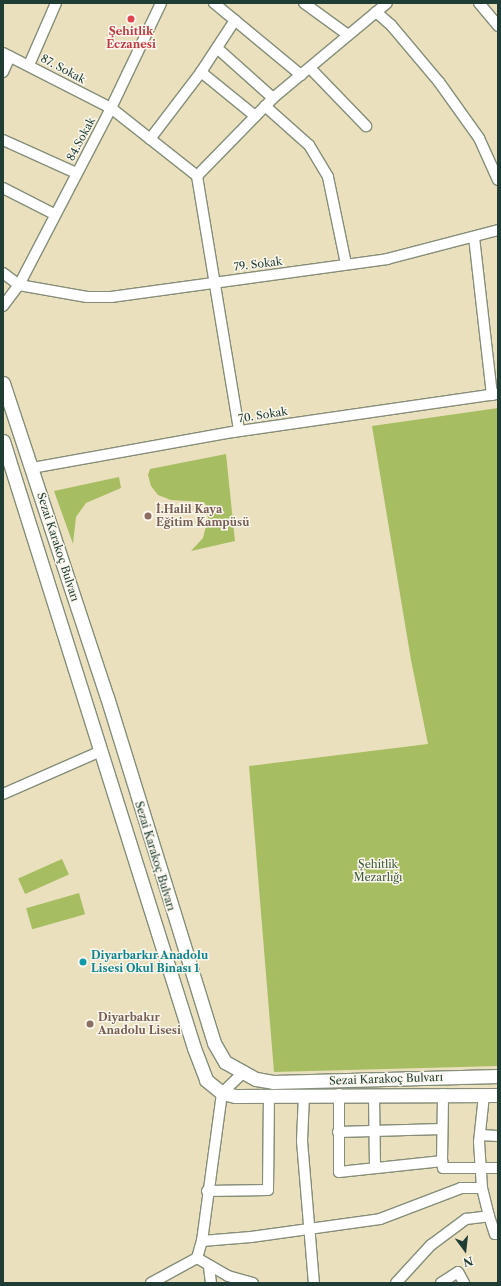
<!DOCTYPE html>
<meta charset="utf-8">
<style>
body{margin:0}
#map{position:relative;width:501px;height:1286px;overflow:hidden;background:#ebe0be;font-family:"Libre Caslon Text",serif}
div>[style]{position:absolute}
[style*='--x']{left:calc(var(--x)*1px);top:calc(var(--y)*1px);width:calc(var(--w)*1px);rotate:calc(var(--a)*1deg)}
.green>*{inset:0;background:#a6bd62;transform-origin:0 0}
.roads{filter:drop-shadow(1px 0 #858e79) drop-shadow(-1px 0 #858e79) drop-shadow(0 1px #858e79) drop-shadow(0 -1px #858e79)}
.minor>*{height:10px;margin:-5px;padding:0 5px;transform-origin:5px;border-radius:5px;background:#fff}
.tertiary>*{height:13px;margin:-6.5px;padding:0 6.5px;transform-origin:6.5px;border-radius:6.5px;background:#fff}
.dots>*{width:11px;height:11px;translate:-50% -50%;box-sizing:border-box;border:2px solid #fbf7ec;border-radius:50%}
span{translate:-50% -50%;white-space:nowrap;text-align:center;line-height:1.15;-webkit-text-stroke:3px #fbf7ec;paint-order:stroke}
.health-label{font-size:11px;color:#be3a42;font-weight:700}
.street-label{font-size:11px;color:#1f3d34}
.education-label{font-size:11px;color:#785e54;font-weight:700}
.left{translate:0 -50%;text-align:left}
.park-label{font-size:11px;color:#415d40}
.culture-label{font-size:11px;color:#0d838f;font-weight:700}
.frame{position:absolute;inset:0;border:4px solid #1f3d34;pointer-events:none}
.north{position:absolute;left:445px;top:1230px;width:40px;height:40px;-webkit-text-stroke:3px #fbf7ec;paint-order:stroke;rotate:165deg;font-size:11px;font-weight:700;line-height:16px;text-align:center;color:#1f3d34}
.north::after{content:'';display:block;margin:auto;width:14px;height:18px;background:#1f3d34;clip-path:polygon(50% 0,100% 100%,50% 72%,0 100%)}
</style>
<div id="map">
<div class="green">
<div style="clip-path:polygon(498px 408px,498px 1066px,274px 1072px,249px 766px,428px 744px,411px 660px,372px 426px)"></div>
<div style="clip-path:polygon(226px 454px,235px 541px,191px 551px,203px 538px,208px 518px,207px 506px,202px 502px,171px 500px,158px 495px,151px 486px,148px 475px,150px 469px)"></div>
<div style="clip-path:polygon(119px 477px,121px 488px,86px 503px,76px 517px,73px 544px,54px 491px)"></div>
<div style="left:62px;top:859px;width:17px;height:48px;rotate:66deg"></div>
<div style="left:79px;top:893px;width:22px;height:55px;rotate:74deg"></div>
</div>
<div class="roads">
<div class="minor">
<div style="--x:214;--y:3;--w:113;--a:39.6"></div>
<div style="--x:304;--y:3;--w:54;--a:36"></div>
<div style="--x:479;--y:3;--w:30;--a:50"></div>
<div style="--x:376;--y:12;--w:20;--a:41"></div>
<div style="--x:391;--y:25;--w:75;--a:49.9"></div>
<div style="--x:439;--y:82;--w:69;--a:54.5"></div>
<div style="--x:479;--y:138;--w:46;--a:65.7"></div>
<div style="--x:217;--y:48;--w:75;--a:41.8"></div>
<div style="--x:3;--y:53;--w:121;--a:27"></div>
<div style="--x:111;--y:108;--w:110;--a:38.3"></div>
<div style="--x:197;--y:176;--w:258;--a:80.6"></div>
<div style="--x:29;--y:65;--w:68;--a:-66.5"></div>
<div style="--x:310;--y:68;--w:81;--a:46"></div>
<div style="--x:3;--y:72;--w:17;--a:-66"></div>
<div style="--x:201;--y:72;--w:70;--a:39.2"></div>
<div style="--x:265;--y:106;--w:59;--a:41.6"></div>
<div style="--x:309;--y:145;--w:37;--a:59"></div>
<div style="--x:328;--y:177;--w:89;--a:78.3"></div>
<div style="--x:150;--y:139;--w:84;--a:-52.7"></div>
<div style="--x:201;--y:72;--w:62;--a:-56.8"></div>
<div style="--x:3;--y:140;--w:80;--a:24.3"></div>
<div style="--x:197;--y:176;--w:109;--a:-45.7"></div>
<div style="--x:273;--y:98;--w:148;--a:-39.8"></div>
<div style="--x:3;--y:188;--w:57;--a:27"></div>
<div style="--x:474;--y:237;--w:159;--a:83.5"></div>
<div style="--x:3;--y:273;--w:20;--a:37"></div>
<div style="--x:19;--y:285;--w:69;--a:10"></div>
<div style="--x:87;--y:297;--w:24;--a:0"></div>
<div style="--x:111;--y:297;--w:279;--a:-7.8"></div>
<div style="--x:387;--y:259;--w:115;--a:-14.6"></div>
<div style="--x:3;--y:306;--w:26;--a:-53"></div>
<div style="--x:19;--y:285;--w:199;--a:-62.5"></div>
<div style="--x:111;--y:108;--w:116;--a:-64.5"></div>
<div style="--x:32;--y:468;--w:204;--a:-10.2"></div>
<div style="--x:233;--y:432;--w:268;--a:-8.2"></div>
<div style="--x:3;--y:794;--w:107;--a:-23.7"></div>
<div style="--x:339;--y:1094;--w:78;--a:90"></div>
<div style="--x:339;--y:1172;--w:104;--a:-6.1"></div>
<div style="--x:442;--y:1161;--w:67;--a:-89.1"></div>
<div style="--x:304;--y:1095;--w:46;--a:92.5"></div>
<div style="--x:302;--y:1141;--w:143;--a:85.2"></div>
<div style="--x:374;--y:1095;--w:73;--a:89.2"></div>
<div style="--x:338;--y:1132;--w:104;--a:-1.7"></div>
<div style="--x:480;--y:1135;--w:18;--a:3"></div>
<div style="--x:442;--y:1161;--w:7;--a:82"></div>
<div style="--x:443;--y:1168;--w:55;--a:0"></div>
<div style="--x:482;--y:1188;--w:46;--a:-93.7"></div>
<div style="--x:479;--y:1142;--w:47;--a:-83.9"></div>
<div style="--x:207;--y:1191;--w:61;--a:-0.9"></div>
<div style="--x:268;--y:1190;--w:93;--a:-89.4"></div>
<div style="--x:202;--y:1241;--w:49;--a:-4.7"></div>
<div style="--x:251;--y:1237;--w:130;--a:-7.9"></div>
<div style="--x:380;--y:1219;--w:87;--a:-20.9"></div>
<div style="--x:461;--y:1188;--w:21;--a:0"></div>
<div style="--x:482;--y:1188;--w:29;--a:76"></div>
<div style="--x:197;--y:1258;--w:36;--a:30"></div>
<div style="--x:228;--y:1276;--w:26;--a:16"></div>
<div style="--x:209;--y:1267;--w:16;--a:83"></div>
<div style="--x:151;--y:1283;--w:52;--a:-28.5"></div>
<div style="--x:197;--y:1258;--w:18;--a:-74"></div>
<div style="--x:202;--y:1241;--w:149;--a:-82.3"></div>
<div style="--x:222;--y:1093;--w:29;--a:-44"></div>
<div style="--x:396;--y:1283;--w:52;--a:-47.4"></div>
<div style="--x:431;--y:1245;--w:44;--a:-36.6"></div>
<div style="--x:466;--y:1219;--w:23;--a:-7"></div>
<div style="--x:489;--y:1216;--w:19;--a:72"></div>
<div style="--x:495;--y:1234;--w:3;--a:0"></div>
<div style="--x:441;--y:1283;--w:20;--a:-33"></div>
<div style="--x:458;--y:1272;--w:13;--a:61"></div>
</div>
<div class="tertiary">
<div style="--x:3;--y:383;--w:331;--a:71.7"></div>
<div style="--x:107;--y:697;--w:362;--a:72.8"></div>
<div style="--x:214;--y:1043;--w:22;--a:60"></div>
<div style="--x:225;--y:1062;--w:35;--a:29"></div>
<div style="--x:256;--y:1079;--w:17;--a:10"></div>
<div style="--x:273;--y:1082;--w:225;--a:-1.5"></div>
<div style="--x:3;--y:441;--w:636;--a:72.53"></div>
<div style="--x:194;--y:1048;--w:34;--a:69"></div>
<div style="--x:206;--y:1080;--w:21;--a:39"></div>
<div style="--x:222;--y:1093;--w:13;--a:13"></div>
<div style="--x:235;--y:1096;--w:263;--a:-0.2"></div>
</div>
</div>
<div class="dots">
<div style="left:131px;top:19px;background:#e0444e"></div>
<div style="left:148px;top:516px;background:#8d6e63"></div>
<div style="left:83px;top:962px;background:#0f9aa8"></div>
<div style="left:90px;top:1024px;background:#8d6e63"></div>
</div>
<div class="health-label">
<span style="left:131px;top:38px">Şehitlik<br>Eczanesi</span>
</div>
<div class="street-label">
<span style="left:63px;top:69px;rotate:28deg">87. Sokak</span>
<span style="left:81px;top:139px;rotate:-62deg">84.Sokak</span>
<span style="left:258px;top:264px;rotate:-7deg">79. Sokak</span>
<span style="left:263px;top:415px;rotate:-9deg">70. Sokak</span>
<span style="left:58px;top:547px;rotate:72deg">Sezai Karakoç Bulvarı</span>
<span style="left:155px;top:856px;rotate:73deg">Sezai Karakoç Bulvarı</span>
<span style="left:386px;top:1079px;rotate:-2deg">Sezai Karakoç Bulvarı</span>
</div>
<div class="education-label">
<span class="left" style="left:156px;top:516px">İ.Halil Kaya<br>Eğitim Kampüsü</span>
<span class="left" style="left:98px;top:1024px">Diyarbakır<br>Anadolu Lisesi</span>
</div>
<div class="park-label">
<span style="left:378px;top:871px">Şehitlik<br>Mezarlığı</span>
</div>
<div class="culture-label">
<span class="left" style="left:91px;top:962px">Diyarbarkır Anadolu<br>Lisesi Okul Binası 1</span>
</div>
<div class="frame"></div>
<div class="north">N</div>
</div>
